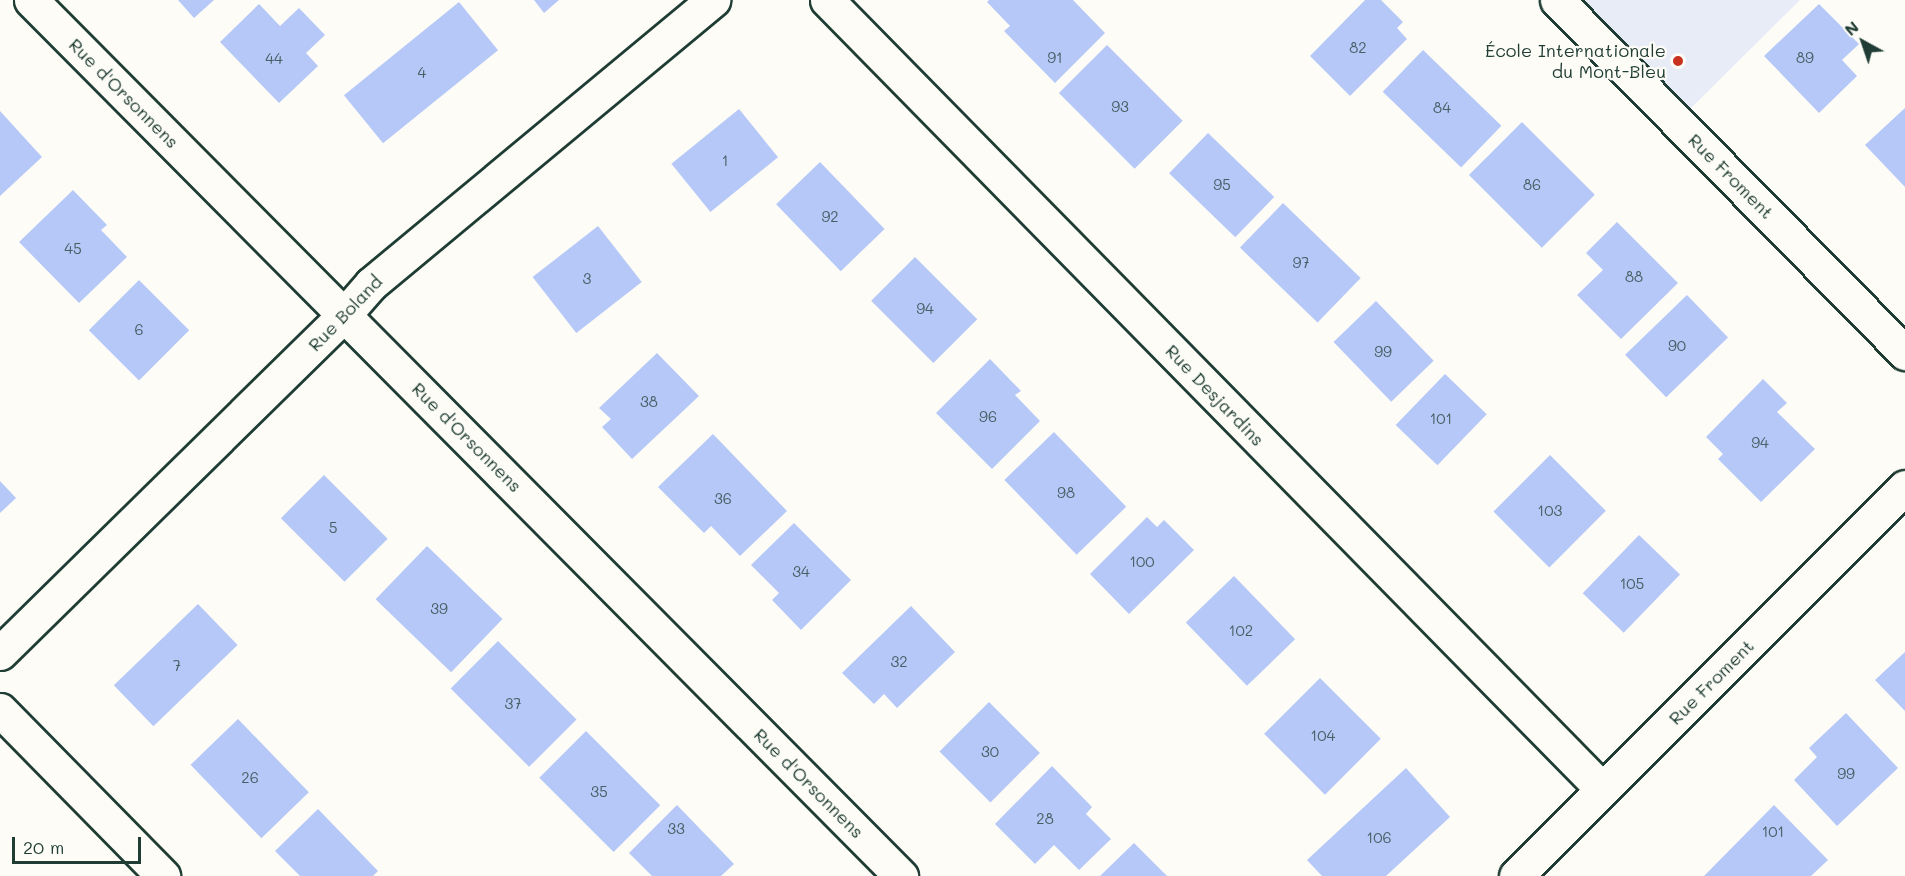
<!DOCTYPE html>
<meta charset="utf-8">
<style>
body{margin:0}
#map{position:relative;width:1905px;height:876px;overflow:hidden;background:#fdfcf7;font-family:Mali,sans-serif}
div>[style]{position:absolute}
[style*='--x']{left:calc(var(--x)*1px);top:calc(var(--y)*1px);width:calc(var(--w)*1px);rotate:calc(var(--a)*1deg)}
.built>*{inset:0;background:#e8ecf7}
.building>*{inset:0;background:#b6c8f7;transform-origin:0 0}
.roads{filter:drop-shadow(2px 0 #1f3d34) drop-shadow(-2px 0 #1f3d34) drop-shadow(0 2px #1f3d34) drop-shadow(0 -2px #1f3d34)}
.street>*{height:33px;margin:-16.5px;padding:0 16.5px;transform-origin:16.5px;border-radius:16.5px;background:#fdfcf7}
.dots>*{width:16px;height:16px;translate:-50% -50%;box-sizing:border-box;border:3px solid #fdfcf7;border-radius:50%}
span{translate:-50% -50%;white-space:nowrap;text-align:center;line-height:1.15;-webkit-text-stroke:4.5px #fdfcf7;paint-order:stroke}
.number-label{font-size:15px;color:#456065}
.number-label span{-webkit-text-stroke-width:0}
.poi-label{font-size:18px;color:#1f3d34}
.right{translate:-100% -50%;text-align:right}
.street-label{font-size:18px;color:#1f3d34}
.north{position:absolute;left:1833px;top:12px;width:60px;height:60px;-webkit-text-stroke:4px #fdfcf7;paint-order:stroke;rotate:320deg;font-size:16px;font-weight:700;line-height:24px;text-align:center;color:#1f3d34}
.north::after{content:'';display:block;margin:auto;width:21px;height:27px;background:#1f3d34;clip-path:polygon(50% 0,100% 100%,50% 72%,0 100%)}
.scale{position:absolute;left:12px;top:837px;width:129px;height:27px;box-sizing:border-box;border:3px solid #1f3d34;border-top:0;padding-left:8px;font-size:18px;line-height:21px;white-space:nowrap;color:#1f3d34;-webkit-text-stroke:4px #fdfcf7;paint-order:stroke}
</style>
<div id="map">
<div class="built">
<div style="clip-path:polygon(1557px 0,1800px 0,1677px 122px)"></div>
</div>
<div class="building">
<div style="clip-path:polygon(178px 0,214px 0,194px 18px)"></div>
<div style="clip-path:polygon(534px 0,559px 0,544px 13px)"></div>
<div style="clip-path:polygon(989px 0,1073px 0,1105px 33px,1055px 83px,1004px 31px,1010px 26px,987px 2px)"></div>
<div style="clip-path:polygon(1365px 0,1381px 0,1403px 22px,1397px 28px,1407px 39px,1350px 96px,1310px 56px)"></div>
<div style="left:459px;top:2px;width:62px;height:148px;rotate:51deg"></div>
<div style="clip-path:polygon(259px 4px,280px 26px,299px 8px,325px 35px,306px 53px,318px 66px,279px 103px,220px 42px)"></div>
<div style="clip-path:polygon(1819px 4px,1859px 44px,1842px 60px,1857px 76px,1819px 113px,1764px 56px)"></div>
<div style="left:1107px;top:45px;width:107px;height:68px;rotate:45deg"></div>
<div style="left:1423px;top:50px;width:109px;height:58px;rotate:44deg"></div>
<div style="clip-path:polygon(1905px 108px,1905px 187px,1865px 145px)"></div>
<div style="left:739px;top:109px;width:62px;height:87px;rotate:51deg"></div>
<div style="clip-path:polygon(0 111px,42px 157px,0 196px)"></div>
<div style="left:1522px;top:122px;width:103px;height:75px;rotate:45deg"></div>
<div style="left:1208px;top:133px;width:92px;height:56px;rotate:44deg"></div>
<div style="left:820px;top:162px;width:93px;height:61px;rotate:46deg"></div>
<div style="clip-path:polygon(73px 190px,107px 225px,101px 230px,127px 257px,79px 303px,19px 242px)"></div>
<div style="left:1283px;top:203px;width:108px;height:62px;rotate:44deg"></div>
<div style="clip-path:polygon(1617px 222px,1678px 283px,1621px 339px,1577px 295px,1603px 270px,1586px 253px)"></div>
<div style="left:598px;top:226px;width:71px;height:83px;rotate:52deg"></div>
<div style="left:915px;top:257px;width:88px;height:62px;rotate:45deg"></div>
<div style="left:139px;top:280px;width:71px;height:71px;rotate:45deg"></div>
<div style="left:1687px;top:295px;width:59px;height:86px;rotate:46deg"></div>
<div style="left:1376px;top:301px;width:83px;height:59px;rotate:46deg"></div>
<div style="clip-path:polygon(657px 353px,699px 396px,632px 459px,602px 427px,611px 419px,599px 408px)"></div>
<div style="clip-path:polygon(990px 359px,1021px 391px,1015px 395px,1040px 421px,992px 469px,936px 413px)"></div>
<div style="left:1445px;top:374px;width:58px;height:71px;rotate:44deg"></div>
<div style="clip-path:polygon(1763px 379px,1787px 403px,1777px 412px,1815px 449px,1761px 502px,1718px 459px,1723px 454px,1706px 437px)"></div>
<div style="left:1054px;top:432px;width:104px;height:69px;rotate:46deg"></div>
<div style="clip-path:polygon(713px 434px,787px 511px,740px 556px,711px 526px,704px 533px,658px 487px)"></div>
<div style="left:1550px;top:455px;width:79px;height:80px;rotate:45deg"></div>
<div style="left:324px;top:475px;width:90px;height:61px;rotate:45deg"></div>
<div style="clip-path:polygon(0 481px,16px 498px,0 513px)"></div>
<div style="clip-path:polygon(1147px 517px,1157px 527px,1164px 520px,1194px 550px,1129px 614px,1090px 574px)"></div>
<div style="clip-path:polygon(794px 523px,851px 580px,801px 630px,772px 600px,779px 593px,751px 565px)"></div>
<div style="left:1639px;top:535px;width:57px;height:81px;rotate:44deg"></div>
<div style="left:427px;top:546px;width:105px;height:74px;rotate:44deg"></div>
<div style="left:1234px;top:576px;width:88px;height:67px;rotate:46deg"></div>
<div style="left:198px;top:604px;width:57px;height:117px;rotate:46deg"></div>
<div style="clip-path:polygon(911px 606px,955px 652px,897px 708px,884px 694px,874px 704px,842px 673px)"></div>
<div style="left:498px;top:641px;width:111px;height:67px;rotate:45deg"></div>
<div style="clip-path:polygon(1905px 652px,1905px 711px,1875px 680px)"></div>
<div style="left:1320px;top:678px;width:86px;height:79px;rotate:45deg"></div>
<div style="left:989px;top:702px;width:72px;height:70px;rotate:45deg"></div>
<div style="clip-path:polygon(1846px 713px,1898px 768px,1837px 826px,1794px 780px,1817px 757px,1809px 748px)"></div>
<div style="left:238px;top:719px;width:102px;height:66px;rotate:46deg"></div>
<div style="left:586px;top:731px;width:105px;height:66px;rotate:45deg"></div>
<div style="clip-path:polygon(1052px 766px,1092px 807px,1086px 814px,1111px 839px,1079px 870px,1054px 845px,1035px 864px,995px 824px)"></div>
<div style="clip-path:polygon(1406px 768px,1450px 817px,1386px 876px,1322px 876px,1307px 860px)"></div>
<div style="clip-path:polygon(677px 805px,734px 864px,721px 876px,652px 876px,629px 853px)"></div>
<div style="clip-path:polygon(1774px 805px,1828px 860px,1811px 876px,1704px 876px)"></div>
<div style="clip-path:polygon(318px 809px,378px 871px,373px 876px,300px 876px,275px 851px)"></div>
<div style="clip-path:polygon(1134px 843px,1167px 876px,1100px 876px)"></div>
</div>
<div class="roads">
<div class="street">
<div style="--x:31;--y:0;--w:1235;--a:45.2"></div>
<div style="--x:827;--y:0;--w:1106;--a:45.51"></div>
<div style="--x:1557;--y:0;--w:496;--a:45.4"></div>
<div style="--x:0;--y:653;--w:482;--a:-44.5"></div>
<div style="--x:344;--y:315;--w:41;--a:-48.9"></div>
<div style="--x:371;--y:284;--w:445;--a:-39.7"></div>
<div style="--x:0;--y:710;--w:233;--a:45.5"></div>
<div style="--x:1516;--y:876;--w:550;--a:-45"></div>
</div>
</div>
<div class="dots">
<div style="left:1678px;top:61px;background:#c8321e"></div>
</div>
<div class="number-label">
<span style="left:1358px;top:48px">82</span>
<span style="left:1055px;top:58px">91</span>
<span style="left:1805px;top:58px">89</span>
<span style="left:274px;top:59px">44</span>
<span style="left:422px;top:73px">4</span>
<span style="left:1120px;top:107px">93</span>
<span style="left:1442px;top:108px">84</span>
<span style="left:725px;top:161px">1</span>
<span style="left:1222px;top:185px">95</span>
<span style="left:1532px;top:185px">86</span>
<span style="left:830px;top:217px">92</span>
<span style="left:73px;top:249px">45</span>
<span style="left:1301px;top:263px">97</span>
<span style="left:1634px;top:277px">88</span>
<span style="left:587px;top:279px">3</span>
<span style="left:925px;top:309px">94</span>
<span style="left:139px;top:330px">6</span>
<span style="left:1677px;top:346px">90</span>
<span style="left:1383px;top:352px">99</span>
<span style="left:649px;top:402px">38</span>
<span style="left:988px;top:417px">96</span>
<span style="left:1441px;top:419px">101</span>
<span style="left:1760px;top:443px">94</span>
<span style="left:1066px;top:493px">98</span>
<span style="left:723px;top:499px">36</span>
<span style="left:1550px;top:511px">103</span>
<span style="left:333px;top:528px">5</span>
<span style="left:1142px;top:562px">100</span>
<span style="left:801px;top:572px">34</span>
<span style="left:1632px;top:584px">105</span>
<span style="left:439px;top:609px">39</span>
<span style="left:1241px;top:631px">102</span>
<span style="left:899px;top:662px">32</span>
<span style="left:177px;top:666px">7</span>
<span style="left:513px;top:704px">37</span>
<span style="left:1323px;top:736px">104</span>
<span style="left:990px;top:752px">30</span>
<span style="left:1846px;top:774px">99</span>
<span style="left:250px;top:778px">26</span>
<span style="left:599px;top:792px">35</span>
<span style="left:1045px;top:819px">28</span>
<span style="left:676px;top:829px">33</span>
<span style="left:1773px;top:832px">101</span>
<span style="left:1379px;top:838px">106</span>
</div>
<div class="poi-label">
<span class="right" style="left:1666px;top:61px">École Internationale<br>du Mont-Bleu</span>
</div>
<div class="street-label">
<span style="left:124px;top:93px;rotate:45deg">Rue d'Orsonnens</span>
<span style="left:1731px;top:176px;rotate:45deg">Rue Froment</span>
<span style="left:345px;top:313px;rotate:-46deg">Rue Boland</span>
<span style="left:1215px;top:395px;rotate:46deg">Rue Desjardins</span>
<span style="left:467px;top:437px;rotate:45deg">Rue d'Orsonnens</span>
<span style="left:1711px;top:682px;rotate:-45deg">Rue Froment</span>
<span style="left:809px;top:783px;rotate:45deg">Rue d'Orsonnens</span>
</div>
<div class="north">N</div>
<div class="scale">20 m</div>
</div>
